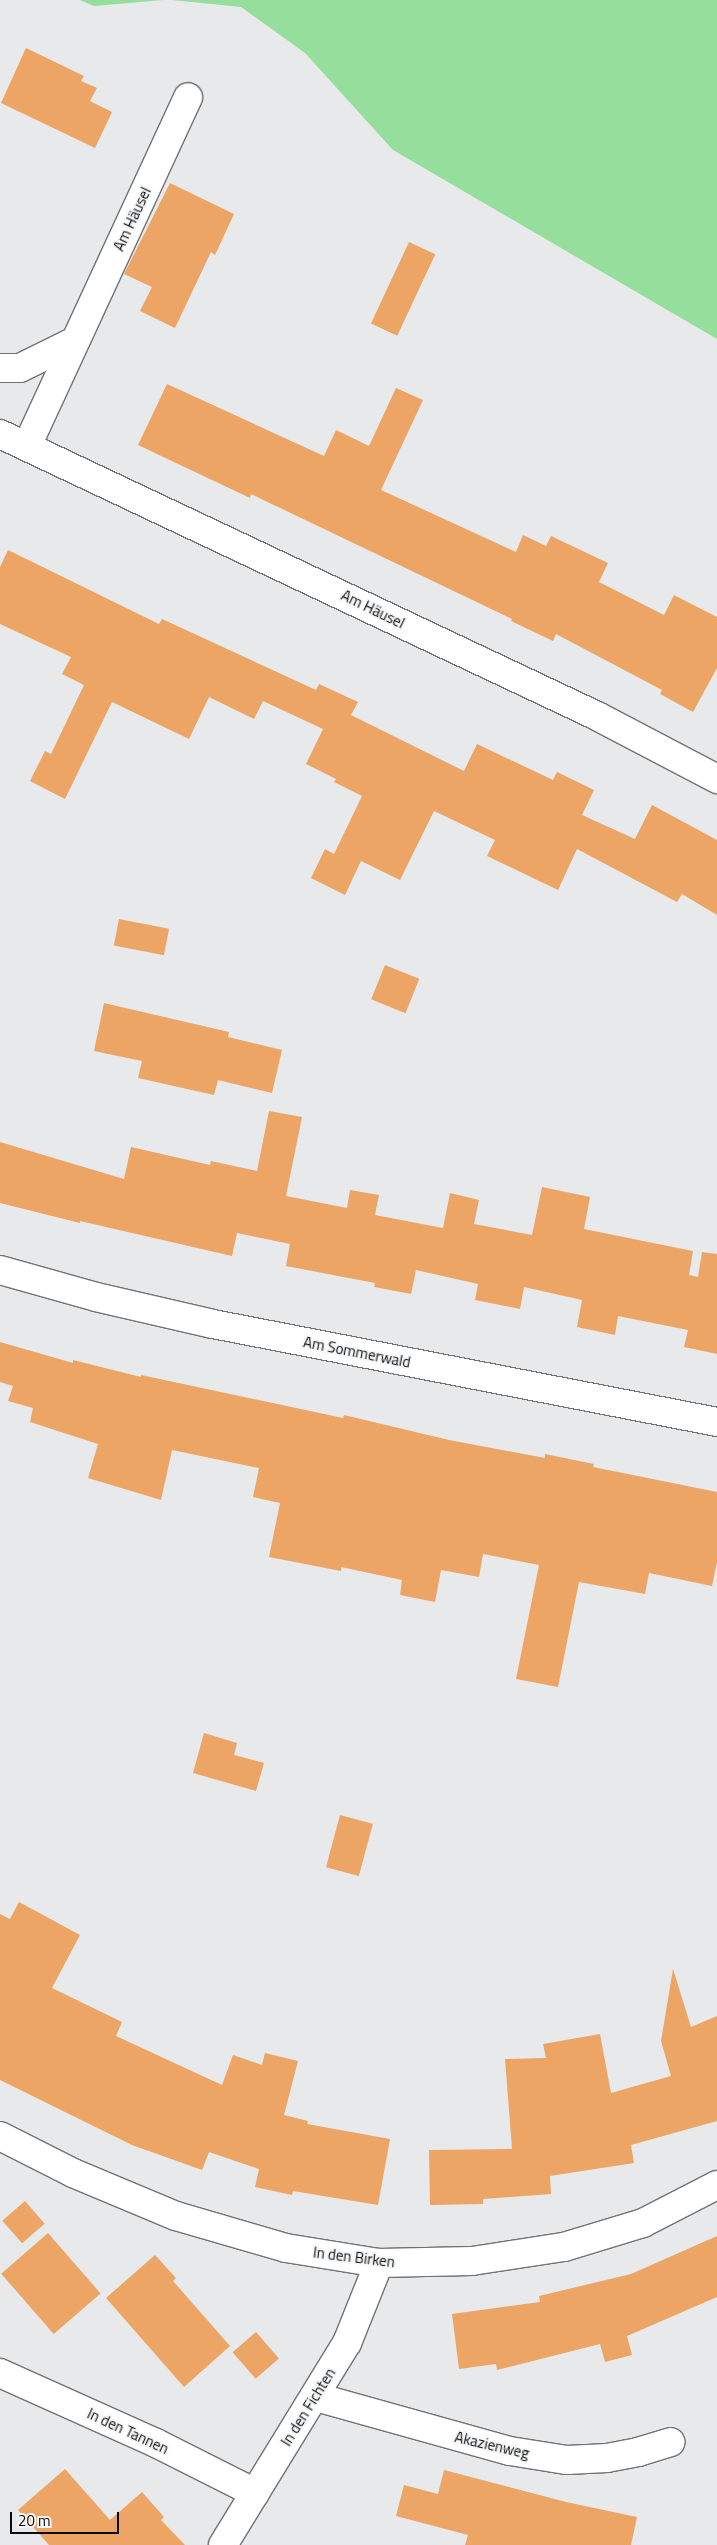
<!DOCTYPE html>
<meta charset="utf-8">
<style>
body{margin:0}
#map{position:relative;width:717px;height:2545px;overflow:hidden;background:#e8e9eb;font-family:"Titillium Web",sans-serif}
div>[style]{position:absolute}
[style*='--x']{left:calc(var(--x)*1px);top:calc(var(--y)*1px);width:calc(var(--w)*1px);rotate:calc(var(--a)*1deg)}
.green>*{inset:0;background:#95de9c}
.building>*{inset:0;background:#eca564;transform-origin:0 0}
.roads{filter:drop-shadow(1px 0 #717274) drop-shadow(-1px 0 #717274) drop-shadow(0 1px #717274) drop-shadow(0 -1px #717274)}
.minor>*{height:28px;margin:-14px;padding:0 14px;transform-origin:14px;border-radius:14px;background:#fff}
span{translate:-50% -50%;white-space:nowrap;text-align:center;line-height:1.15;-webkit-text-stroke:4px #f6f7f8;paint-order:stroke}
.street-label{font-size:15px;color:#0c0c0d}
.scale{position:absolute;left:10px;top:2512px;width:109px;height:22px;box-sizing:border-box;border:2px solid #0c0c0d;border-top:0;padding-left:6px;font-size:15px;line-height:18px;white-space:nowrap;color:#0c0c0d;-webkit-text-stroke:4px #f6f7f8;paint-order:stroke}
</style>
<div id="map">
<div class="green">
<div style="clip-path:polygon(80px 0,163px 0,94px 6px)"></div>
<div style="clip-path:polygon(172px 0,717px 0,717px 339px,393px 150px,305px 53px,241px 7px)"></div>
</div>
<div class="building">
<div style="clip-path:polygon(26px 48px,84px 76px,81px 81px,97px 88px,90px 101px,112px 112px,95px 148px,1px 103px)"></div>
<div style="clip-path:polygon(170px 183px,234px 214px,215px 255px,211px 252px,175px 328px,140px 311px,152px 287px,124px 274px)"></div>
<div style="left:409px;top:242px;width:29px;height:90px;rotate:25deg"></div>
<div style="clip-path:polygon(167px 384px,324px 456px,336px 430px,369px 446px,396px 388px,423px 400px,381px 490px,516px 552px,523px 535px,546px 546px,551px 536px,608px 563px,599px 582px,664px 615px,674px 595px,717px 617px,717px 668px,693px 712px,660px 694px,662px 690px,556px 634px,553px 641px,511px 621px,512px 619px,251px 494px,250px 498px,138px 445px)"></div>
<div style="clip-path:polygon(8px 550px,159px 624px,162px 619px,316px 690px,319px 684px,358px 702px,351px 715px,464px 771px,477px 744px,553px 780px,557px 772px,594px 790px,582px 815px,635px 839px,652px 805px,717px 840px,717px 915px,682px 894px,677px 902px,577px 849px,558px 890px,487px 856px,495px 840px,434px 811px,400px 880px,361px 861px,345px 895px,311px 878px,325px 849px,334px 854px,362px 796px,334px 782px,336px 779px,306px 764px,323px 729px,263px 701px,254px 719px,209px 697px,189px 739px,112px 702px,65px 799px,30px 781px,45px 751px,51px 754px,84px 685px,62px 674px,71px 657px,0 624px,0 567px)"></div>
<div style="left:119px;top:919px;width:51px;height:27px;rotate:11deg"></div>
<div style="left:385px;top:965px;width:37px;height:37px;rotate:22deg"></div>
<div style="clip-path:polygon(104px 1003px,229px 1032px,228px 1037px,282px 1050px,272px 1093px,218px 1080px,214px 1095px,138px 1078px,142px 1061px,94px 1051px)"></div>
<div style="clip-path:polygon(269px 1111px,302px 1117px,286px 1196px,347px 1208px,350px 1190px,379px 1195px,375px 1215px,443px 1228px,450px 1193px,479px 1200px,474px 1224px,532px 1235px,542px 1187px,590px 1197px,584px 1229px,693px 1251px,689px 1275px,698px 1277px,702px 1252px,717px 1254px,717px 1354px,684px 1347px,688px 1330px,618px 1316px,615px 1335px,577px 1327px,582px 1300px,524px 1287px,520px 1309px,475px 1300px,478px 1284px,416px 1270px,411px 1294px,374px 1287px,375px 1283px,286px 1266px,290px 1244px,237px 1233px,232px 1256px,80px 1221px,80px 1223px,0 1203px,0 1142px,124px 1179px,131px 1147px,210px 1165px,211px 1161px,257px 1171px)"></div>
<div style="clip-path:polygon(0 1342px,73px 1363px,73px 1360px,141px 1377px,141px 1375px,343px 1418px,344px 1415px,449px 1440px,545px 1458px,545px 1454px,594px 1464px,593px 1467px,717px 1492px,717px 1562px,712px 1586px,649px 1573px,645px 1594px,579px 1582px,558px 1687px,516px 1679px,539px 1565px,483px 1554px,479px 1577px,441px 1570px,435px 1602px,400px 1595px,402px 1580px,341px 1567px,341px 1571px,269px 1557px,280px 1503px,253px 1497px,259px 1468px,172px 1450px,161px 1500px,88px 1478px,98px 1444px,30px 1422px,33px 1408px,8px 1401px,13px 1386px,0 1382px)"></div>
<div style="clip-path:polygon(204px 1733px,237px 1743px,234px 1755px,264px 1763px,256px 1791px,193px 1773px)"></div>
<div style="left:340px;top:1815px;width:34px;height:54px;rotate:15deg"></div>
<div style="clip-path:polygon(19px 1902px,80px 1935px,52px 1988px,122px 2022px,116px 2036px,222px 2085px,233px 2055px,262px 2065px,265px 2053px,298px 2061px,284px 2115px,308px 2121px,307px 2124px,390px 2139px,378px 2205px,293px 2191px,292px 2195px,255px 2187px,259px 2169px,209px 2152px,202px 2170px,132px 2145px,0 2080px,0 1914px,10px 1919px)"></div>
<div style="clip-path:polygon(673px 1969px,691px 2027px,717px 2016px,717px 2121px,631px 2145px,634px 2163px,550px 2176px,551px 2194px,483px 2199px,483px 2204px,430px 2205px,429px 2150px,512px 2149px,505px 2059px,546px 2058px,543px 2044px,600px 2034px,611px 2093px,671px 2076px,661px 2041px)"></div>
<div style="left:25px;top:2201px;width:30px;height:30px;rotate:49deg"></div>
<div style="left:48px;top:2233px;width:80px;height:62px;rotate:49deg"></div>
<div style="clip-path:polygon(717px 2236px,717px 2297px,627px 2336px,632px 2355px,605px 2362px,600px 2344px,497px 2370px,496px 2364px,459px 2369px,452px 2314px,540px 2302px,539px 2296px,631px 2274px)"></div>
<div style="clip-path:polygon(155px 2255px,176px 2278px,173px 2281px,230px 2346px,184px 2387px,106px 2298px)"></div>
<div style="left:256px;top:2332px;width:35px;height:31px;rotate:49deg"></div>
<div style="clip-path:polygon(65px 2469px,110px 2520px,142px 2492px,164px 2517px,161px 2520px,185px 2545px,49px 2545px,18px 2510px)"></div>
<div style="clip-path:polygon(444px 2470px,566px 2502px,637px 2517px,631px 2545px,465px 2545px,468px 2535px,396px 2516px,404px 2485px,438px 2494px)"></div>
</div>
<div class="roads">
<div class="minor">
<div style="--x:0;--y:368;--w:20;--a:0"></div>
<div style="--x:20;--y:368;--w:61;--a:-26.1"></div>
<div style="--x:0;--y:434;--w:660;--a:25.28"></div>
<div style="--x:597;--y:716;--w:136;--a:27.7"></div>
<div style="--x:27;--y:446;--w:384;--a:-65.2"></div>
<div style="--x:0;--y:1270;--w:100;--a:15.7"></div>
<div style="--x:96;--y:1297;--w:120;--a:13"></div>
<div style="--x:213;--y:1324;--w:513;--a:11"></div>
<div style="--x:0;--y:2136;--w:82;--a:26.9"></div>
<div style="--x:73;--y:2173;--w:112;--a:22.7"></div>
<div style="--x:176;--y:2216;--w:115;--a:16.2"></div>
<div style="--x:286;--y:2248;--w:94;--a:9.2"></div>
<div style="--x:379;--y:2263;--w:93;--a:-1.2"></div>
<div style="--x:472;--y:2261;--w:93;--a:-8.7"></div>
<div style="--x:564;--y:2247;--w:83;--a:-16.9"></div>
<div style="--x:643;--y:2223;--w:83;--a:-27.2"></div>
<div style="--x:0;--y:2373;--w:171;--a:24.2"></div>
<div style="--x:156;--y:2443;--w:111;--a:26.8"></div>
<div style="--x:316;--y:2397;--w:201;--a:15.6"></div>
<div style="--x:510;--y:2451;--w:58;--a:9"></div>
<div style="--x:567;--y:2460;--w:40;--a:-2.9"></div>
<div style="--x:607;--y:2458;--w:32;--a:-11"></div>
<div style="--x:638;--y:2452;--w:34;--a:-17"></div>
<div style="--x:223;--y:2545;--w:237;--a:-58.5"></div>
<div style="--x:347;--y:2343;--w:86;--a:-68.2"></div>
</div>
</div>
<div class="street-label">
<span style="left:132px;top:219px;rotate:-65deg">Am Häusel</span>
<span style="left:373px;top:609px;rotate:26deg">Am Häusel</span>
<span style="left:357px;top:1352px;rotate:11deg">Am Sommerwald</span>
<span style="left:354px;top:2257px;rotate:7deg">In den Birken</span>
<span style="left:308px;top:2407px;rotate:-58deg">In den Fichten</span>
<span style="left:128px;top:2431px;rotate:25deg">In den Tannen</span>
<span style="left:492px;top:2445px;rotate:13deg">Akazienweg</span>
</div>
<div class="scale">20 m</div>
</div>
